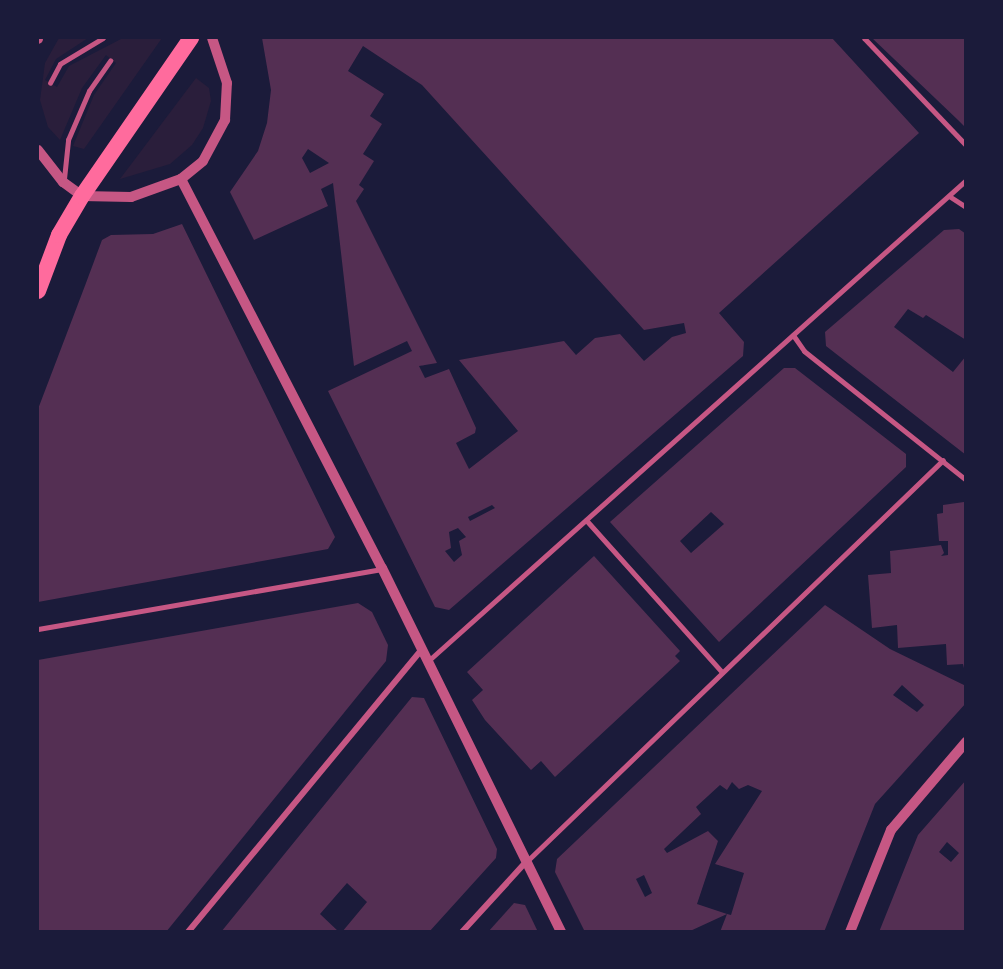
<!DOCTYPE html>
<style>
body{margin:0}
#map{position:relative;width:1003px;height:969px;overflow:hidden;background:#1b1b3a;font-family:Signika,sans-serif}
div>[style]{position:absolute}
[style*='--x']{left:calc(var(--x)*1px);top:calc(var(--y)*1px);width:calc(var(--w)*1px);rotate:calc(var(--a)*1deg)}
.green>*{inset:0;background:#2a1e3b}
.building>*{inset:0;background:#542f53}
.service>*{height:4.5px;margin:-2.25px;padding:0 2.25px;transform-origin:2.25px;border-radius:2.25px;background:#c65784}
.pedestrian>*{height:5px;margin:-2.5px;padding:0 2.5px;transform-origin:2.5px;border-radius:2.5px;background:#c65784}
.minor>*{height:6px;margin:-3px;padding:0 3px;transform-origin:3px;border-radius:3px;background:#c65784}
.tertiary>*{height:10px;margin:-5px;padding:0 5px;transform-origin:5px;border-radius:5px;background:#c65784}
.trunk>*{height:16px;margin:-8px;padding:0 8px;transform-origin:8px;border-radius:8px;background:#ff6b9d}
span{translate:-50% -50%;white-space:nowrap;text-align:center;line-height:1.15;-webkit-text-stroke:4.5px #1b1b3a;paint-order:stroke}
.frame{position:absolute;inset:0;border:39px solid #1b1b3a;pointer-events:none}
</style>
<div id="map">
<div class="green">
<div style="clip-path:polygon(59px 38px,88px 38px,56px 59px,45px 80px,57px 87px,69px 66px,123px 38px,162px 38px,84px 149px,73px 146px,94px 95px,116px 63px,106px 55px,82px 88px,60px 140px,48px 127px,40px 100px,45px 63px)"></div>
<div style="clip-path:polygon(196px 78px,209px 88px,211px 101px,203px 128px,192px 145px,170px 164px,120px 179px)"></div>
</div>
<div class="building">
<div style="clip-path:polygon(evenodd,262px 38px,832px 38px,919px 133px,719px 313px,744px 342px,743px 356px,449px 610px,435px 607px,328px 391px,412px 351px,407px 341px,354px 366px,333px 183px,321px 189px,328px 206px,254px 240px,230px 192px,258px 151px,267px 123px,271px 90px,262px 38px,363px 46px,422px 85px,644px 330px,684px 323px,686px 333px,672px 337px,644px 361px,620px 334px,595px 338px,576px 355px,564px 341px,459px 360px,518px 431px,469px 469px,456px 443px,475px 433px,476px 428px,449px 369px,425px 378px,419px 366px,437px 363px,356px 201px,364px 189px,359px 185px,374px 161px,363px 154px,382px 124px,370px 116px,384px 94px,348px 71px,363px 46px,262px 38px,308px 149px,329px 163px,310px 173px,302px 158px,308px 149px,262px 38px,492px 505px,495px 508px,470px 521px,468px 517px,492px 505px,262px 38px,458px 528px,466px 537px,459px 541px,462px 555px,454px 562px,445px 551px,451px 548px,449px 532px,458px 528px)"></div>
<div style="clip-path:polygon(872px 38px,966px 38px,966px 128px,958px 120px)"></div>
<div style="clip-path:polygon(182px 224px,335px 537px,328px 549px,38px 602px,38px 409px,86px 283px,102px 240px,111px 235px,153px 234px)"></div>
<div style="clip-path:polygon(959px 229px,966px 234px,966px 340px,926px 315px,923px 318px,908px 309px,894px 327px,953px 372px,966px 356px,966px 455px,826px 346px,825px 332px,944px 230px)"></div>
<div style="clip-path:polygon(evenodd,784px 368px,795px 368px,906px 454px,906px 467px,719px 642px,610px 522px,784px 368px,711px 512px,724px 524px,691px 553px,680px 541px,711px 512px)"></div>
<div style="clip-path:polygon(964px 502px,966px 514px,966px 677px,963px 664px,947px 665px,946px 644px,898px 648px,897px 625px,872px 628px,868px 575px,891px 573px,890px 551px,941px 545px,944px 553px,941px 556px,948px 555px,948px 541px,939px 541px,937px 514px,943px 513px,943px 505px)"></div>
<div style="clip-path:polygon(594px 556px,680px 651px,675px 656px,680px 661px,555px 777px,541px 761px,531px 770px,485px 720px,472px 700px,483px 690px,467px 672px)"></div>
<div style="clip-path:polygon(358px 603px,372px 612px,388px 645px,386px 661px,166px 932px,38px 932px,38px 660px)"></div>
<div style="clip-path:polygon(evenodd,825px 605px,890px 649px,966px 686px,966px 703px,875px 804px,824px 932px,720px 932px,727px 914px,731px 915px,744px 873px,715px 864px,762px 791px,748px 785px,739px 789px,732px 782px,727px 790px,720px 785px,696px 807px,701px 814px,664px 849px,667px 853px,708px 831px,718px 841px,697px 904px,727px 914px,688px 932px,585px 932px,555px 872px,557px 859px,825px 605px,902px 685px,924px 705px,917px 712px,893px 695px,902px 685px,825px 605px,644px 875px,652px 893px,645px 897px,636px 879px,644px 875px)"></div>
<div style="clip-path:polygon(412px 697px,424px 698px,497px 849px,496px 858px,429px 932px,342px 932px,367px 902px,347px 883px,320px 914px,339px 932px,221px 932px)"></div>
<div style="clip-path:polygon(evenodd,966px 780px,966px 932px,879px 932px,918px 835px,966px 780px,947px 842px,959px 853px,951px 862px,939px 852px,947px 842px)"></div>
<div style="clip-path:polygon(514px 903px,525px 905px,538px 932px,488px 932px)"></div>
</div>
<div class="service">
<div style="--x:50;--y:83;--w:21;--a:-62"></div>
<div style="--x:60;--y:64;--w:50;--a:-31.2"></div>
<div style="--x:64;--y:179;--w:39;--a:-84"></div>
<div style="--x:68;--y:140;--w:53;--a:-66.8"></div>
<div style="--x:89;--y:91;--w:37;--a:-55"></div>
</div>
<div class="pedestrian">
<div style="--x:864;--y:38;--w:148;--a:46.4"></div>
<div style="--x:949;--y:196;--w:20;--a:33"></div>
<div style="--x:793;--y:335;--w:19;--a:55"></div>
<div style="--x:804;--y:351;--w:207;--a:38.5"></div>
<div style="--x:586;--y:520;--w:204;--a:48.2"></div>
<div style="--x:38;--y:629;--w:349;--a:-9.9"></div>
<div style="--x:428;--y:661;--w:722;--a:-41.8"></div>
<div style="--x:526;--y:862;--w:579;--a:-43.95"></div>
</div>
<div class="minor">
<div style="--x:188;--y:932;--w:367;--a:-50.4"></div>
<div style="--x:462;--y:932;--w:95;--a:-47.6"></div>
</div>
<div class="tertiary">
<div style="--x:38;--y:39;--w:1;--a:-90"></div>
<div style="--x:38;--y:150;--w:41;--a:52"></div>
<div style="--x:63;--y:182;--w:24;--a:36"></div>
<div style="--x:82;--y:196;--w:49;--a:1.2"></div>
<div style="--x:131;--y:197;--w:53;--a:-19.8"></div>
<div style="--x:181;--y:179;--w:28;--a:-39"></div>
<div style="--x:203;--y:161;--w:47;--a:-61.8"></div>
<div style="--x:225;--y:120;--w:37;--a:-87"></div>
<div style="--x:227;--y:83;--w:47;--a:-108.4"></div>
<div style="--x:181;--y:179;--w:438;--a:62.7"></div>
<div style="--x:382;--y:568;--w:406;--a:63.8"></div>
<div style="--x:850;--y:932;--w:110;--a:-68.1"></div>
<div style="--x:891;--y:830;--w:116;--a:-49.6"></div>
</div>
<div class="trunk">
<div style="--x:38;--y:291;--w:60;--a:-69.4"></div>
<div style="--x:59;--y:235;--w:45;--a:-59.5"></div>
<div style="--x:82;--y:196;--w:192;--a:-55.4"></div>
</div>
<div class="frame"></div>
</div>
